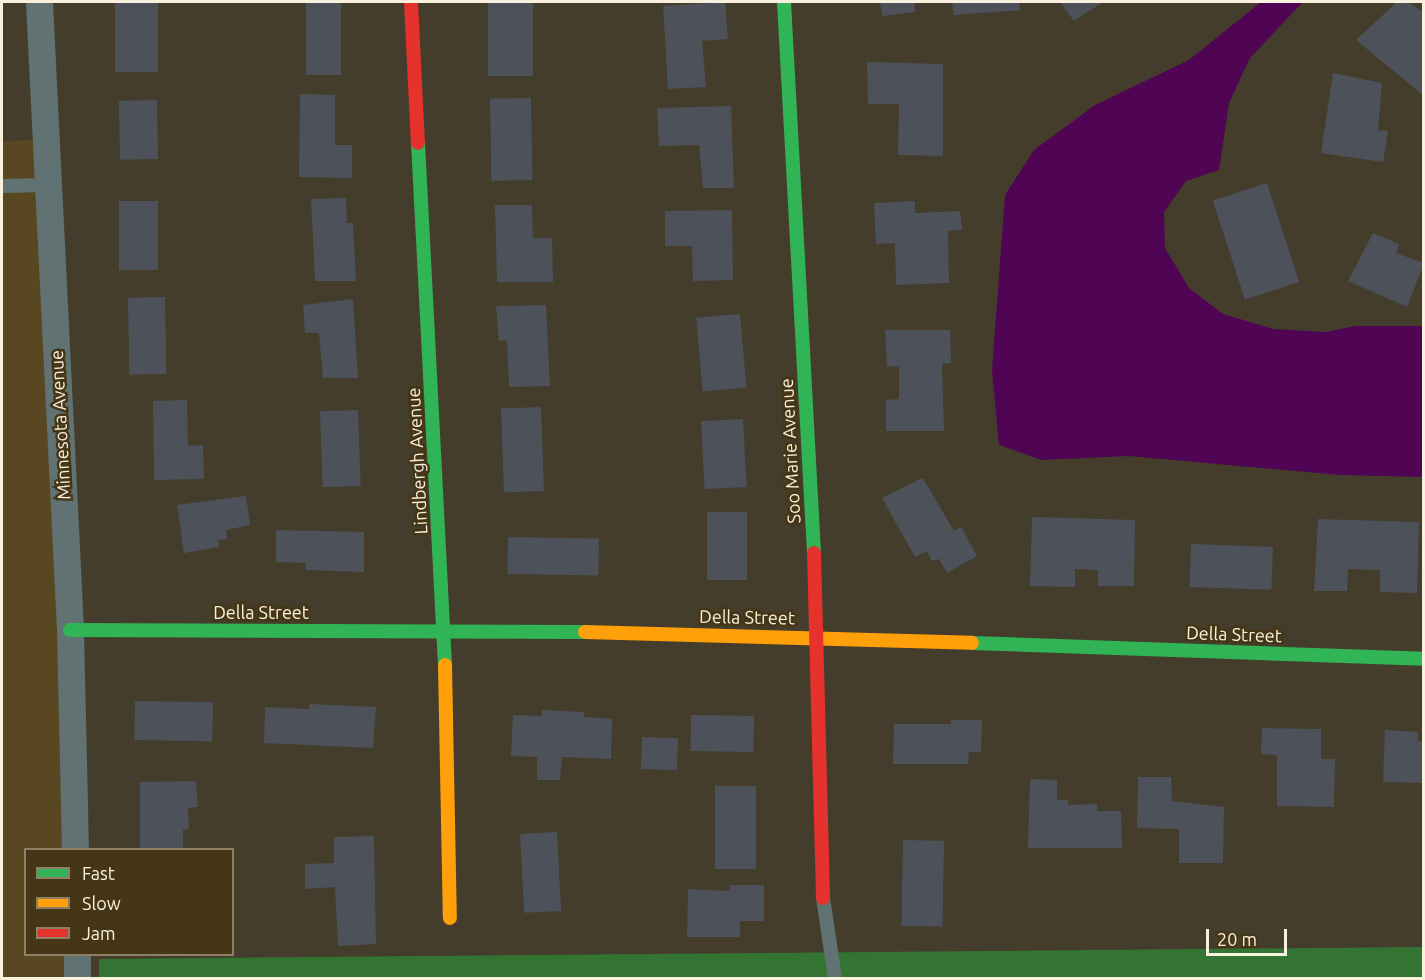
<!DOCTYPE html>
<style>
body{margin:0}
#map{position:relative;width:1425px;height:980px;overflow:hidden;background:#453d2b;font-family:Ubuntu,sans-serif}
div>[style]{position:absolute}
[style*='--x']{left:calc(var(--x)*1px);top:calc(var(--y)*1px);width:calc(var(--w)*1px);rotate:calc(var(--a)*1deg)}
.built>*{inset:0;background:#594722}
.green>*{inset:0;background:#347432}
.water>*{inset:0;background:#500554}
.building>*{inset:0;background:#4d515a;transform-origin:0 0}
.lane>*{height:14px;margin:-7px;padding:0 7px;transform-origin:7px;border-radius:7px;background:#607272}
.street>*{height:27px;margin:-13.5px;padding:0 13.5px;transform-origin:13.5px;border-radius:13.5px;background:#607272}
.fast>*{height:14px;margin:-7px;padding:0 7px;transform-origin:7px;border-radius:7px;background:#30b455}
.slow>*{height:14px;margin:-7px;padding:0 7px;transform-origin:7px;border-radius:7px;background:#ff9f0a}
.jam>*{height:14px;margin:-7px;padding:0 7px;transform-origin:7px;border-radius:7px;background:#e5322d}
span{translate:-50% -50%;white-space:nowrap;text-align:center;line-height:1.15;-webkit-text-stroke:5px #453616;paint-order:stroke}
.street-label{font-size:18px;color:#faf0de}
.frame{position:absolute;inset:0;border:3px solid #faf0de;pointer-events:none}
.legend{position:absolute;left:24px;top:848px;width:210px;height:108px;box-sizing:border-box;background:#453616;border:2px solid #8d8066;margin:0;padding:8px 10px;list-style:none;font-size:18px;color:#faf0de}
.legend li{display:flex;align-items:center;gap:12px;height:30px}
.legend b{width:30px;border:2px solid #8d8066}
.scale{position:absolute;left:1206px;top:929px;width:81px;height:27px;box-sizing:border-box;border:3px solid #faf0de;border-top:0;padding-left:8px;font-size:18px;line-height:21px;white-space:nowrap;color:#faf0de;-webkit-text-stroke:4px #453616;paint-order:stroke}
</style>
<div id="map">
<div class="built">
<div style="clip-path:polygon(45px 140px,75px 849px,26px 850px,26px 954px,77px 955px,77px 978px,2px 978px,2px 141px)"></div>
</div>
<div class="green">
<div style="clip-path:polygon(1423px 947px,1424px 978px,99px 978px,99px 959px)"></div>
</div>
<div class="water">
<div style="clip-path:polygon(1261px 2px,1303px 2px,1250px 58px,1229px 103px,1219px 170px,1186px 181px,1164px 212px,1165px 248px,1189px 288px,1223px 314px,1274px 329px,1326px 332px,1355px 326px,1423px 326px,1423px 477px,1340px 475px,1129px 456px,1042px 460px,999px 445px,992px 370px,1005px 195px,1034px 150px,1095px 105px,1189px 60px)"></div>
</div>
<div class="building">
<div style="left:115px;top:2px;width:43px;height:70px"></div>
<div style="left:306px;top:2px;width:35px;height:73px"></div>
<div style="left:488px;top:2px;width:45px;height:74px"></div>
<div style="clip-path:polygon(725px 2px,728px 39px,702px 41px,706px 87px,668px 89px,663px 6px)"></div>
<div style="clip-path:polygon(880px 2px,914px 2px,915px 12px,882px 16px)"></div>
<div style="clip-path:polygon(952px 2px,1019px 2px,1020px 10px,954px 15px)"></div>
<div style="clip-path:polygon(1060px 2px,1103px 2px,1074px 21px)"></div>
<div style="clip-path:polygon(1397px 2px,1409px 2px,1424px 13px,1424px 96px,1356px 40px)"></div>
<div style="clip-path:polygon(867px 62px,943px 64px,943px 156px,898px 155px,899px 104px,868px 104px)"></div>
<div style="clip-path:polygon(1333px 73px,1382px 83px,1378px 130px,1388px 131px,1383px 162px,1321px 153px)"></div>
<div style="clip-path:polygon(300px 94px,335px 95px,335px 145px,352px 145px,352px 178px,299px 177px)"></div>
<div style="left:531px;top:98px;width:82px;height:41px;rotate:89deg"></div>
<div style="left:157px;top:100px;width:59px;height:38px;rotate:89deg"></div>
<div style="clip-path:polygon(731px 106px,734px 188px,703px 188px,699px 145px,659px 146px,657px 108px)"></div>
<div style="left:1267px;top:183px;width:104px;height:57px;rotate:72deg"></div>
<div style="clip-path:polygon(346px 198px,347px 223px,353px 223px,356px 281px,315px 281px,311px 199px)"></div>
<div style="left:119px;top:201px;width:39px;height:69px"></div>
<div style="clip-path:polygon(915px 201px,915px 213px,960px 211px,962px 230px,948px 231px,949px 283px,896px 285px,895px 243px,876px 244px,874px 203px)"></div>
<div style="clip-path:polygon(495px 205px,532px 205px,533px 238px,552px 238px,553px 282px,497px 282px)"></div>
<div style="clip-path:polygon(732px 210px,733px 280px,693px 281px,692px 246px,665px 246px,665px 211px)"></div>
<div style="clip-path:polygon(1373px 233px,1399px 244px,1396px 253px,1424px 263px,1407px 307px,1348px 281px)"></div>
<div style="left:165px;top:297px;width:77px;height:37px;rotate:89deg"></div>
<div style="clip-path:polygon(353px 299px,358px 378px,323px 378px,319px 333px,305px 333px,303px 305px)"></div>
<div style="clip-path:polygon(546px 305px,550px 386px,509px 387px,507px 340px,499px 341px,496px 306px)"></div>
<div style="left:740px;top:314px;width:74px;height:44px;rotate:85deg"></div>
<div style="clip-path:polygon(885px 330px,950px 330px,951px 363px,942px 364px,944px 431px,886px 431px,886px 400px,899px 399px,899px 366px,887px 367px)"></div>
<div style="clip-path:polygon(187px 400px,188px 446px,203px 445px,204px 479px,154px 480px,153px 401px)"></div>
<div style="left:541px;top:407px;width:84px;height:40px;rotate:88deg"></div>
<div style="left:358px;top:410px;width:76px;height:38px;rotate:88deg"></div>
<div style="left:743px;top:419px;width:68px;height:42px;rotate:87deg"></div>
<div style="clip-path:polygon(923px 478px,954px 531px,961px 527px,977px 556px,947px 573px,939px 559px,932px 561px,927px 551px,915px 557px,882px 498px)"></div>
<div style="clip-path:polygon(246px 496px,250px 525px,226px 530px,227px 539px,218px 540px,219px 547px,184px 553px,177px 505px)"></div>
<div style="left:707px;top:512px;width:40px;height:68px"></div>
<div style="clip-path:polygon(1032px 517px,1135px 520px,1134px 586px,1098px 586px,1098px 570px,1075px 569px,1075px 587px,1030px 586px)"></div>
<div style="clip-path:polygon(1318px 519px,1419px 522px,1417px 593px,1380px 592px,1380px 570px,1348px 569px,1347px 591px,1314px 591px)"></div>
<div style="clip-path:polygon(276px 530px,364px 532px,364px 572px,306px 570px,306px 563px,276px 562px)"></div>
<div style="left:508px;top:537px;width:91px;height:37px;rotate:1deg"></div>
<div style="left:1191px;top:544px;width:82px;height:43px;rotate:2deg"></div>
<div style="left:135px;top:701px;width:78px;height:39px;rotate:1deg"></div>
<div style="clip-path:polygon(310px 704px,376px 707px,373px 748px,264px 743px,265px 707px,309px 709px)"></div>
<div style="clip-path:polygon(542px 710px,584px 712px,584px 717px,612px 719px,611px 759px,562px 757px,560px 780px,537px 780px,537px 757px,511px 756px,513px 715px,542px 716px)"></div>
<div style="left:691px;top:715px;width:63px;height:36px;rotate:1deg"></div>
<div style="clip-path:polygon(951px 720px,982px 720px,981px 752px,969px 752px,968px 764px,893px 764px,894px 724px,951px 724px)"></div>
<div style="clip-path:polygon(1262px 728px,1321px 729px,1321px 759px,1335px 759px,1334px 807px,1277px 806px,1277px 755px,1261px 754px)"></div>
<div style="clip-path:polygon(1385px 730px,1418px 732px,1418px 741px,1424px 741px,1424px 783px,1383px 782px)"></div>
<div style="left:642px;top:737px;width:36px;height:32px;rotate:2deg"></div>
<div style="clip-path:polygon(1138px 777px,1171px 777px,1172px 801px,1224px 807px,1223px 863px,1179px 863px,1179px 829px,1137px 828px)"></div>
<div style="clip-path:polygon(1030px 779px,1057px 780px,1057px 800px,1068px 800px,1068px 805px,1097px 804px,1097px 811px,1121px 811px,1122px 848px,1028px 848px)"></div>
<div style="clip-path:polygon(196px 781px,198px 807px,188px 808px,189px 829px,183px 830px,183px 848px,140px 849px,140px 782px)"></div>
<div style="left:715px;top:786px;width:41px;height:83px"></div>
<div style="left:557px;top:832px;width:79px;height:37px;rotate:87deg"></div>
<div style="clip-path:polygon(374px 836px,376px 944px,338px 946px,335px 887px,305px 889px,305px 864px,334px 863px,334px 837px)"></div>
<div style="left:903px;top:840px;width:41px;height:86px;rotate:1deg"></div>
<div style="clip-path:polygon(730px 885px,764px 885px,764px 921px,740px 921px,740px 937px,687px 937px,688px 889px,730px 891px)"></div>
</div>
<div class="lane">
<div style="--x:2;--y:186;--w:45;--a:-1.3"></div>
<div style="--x:823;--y:898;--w:81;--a:81.5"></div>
</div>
<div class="street">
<div style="--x:39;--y:2;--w:629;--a:87.17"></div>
<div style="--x:70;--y:630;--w:220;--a:88.7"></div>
<div style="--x:77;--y:954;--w:24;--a:90"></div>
</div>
<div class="fast">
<div style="--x:784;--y:2;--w:552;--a:86.88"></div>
<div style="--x:418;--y:143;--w:523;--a:87.04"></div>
<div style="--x:70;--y:630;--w:515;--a:0.22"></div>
<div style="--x:972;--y:643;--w:452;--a:2"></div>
</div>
<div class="slow">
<div style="--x:585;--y:632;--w:387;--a:1.6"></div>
<div style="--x:445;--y:665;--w:253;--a:88.9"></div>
</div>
<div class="jam">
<div style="--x:411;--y:2;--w:141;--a:87.2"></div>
<div style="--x:814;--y:553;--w:345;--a:88.5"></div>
</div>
<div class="street-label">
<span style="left:60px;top:425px;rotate:-93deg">Minnesota Avenue</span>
<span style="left:790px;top:451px;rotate:-93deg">Soo Marie Avenue</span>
<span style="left:417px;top:461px;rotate:-93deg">Lindbergh Avenue</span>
<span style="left:261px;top:612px">Della Street</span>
<span style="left:747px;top:617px;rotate:1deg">Della Street</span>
<span style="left:1234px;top:634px;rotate:2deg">Della Street</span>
</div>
<div class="frame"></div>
<ul class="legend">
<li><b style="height:8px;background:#30b455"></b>Fast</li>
<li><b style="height:8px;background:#ff9f0a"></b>Slow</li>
<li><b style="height:8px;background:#e5322d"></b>Jam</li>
</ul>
<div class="scale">20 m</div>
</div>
